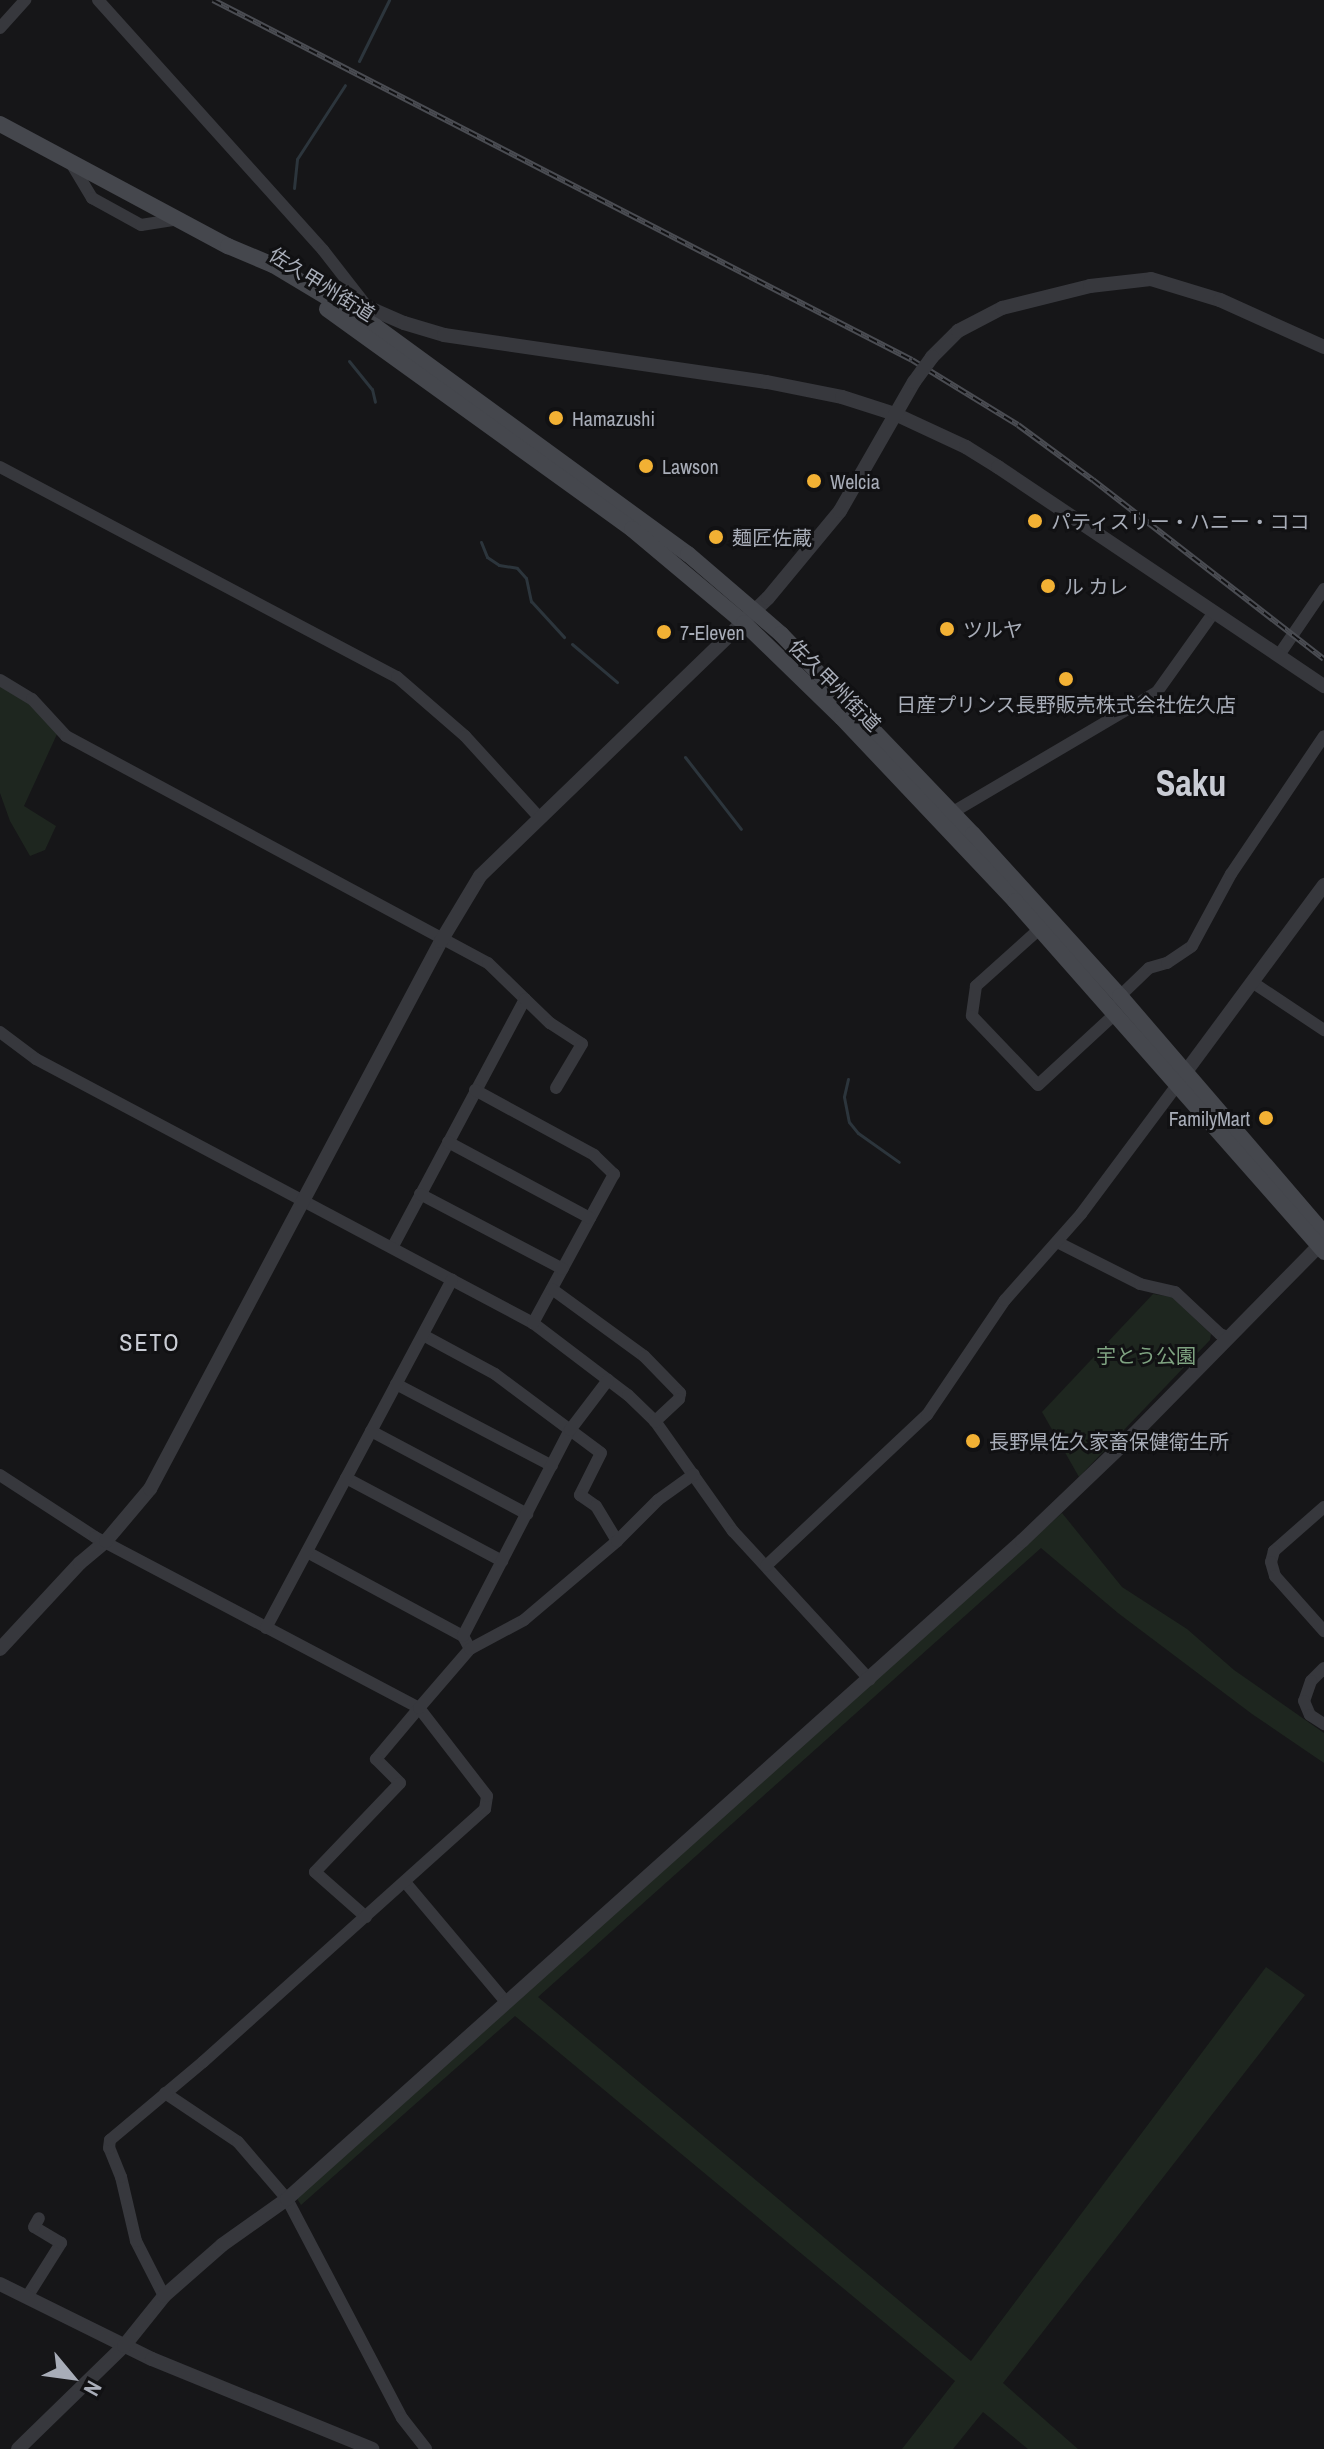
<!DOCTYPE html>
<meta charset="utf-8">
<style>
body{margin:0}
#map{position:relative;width:1324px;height:2449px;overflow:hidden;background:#161618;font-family:"Archivo Narrow","Noto Sans JP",sans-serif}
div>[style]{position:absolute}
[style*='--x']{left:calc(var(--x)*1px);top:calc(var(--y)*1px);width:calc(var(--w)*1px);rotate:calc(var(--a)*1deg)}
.green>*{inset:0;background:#1e261f}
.stream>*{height:3px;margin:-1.5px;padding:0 1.5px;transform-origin:1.5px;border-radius:1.5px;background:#2c353c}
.minor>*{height:12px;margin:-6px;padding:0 6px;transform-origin:6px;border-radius:6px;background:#37383d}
.tertiary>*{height:14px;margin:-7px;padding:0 7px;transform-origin:7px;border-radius:7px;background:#37383d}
.secondary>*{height:16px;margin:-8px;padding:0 8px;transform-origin:8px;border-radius:8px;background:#45474d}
.rail>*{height:6px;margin-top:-3px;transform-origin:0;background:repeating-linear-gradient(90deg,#111113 0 9px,#4a4c52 0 18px);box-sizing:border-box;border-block:2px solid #4a4c52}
.tertiary-bridge>*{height:14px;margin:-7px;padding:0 7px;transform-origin:7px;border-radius:7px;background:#37383d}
.dots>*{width:22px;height:22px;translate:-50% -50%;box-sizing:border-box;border:4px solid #111113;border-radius:50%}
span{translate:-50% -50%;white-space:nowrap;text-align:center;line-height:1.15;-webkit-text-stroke:6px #111113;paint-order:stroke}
.street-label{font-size:20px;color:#a8adb8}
.poi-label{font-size:20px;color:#a8adb8}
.left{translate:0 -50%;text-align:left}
.right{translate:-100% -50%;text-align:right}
.park-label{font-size:20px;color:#7fa381}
.quarter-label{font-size:24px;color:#c9ccd4;letter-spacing:2px}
.town-label{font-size:36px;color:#c9ccd4;font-weight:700}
.north{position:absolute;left:32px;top:2337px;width:80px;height:80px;-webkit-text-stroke:6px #111113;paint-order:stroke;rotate:119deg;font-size:22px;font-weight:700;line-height:32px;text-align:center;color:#a8adb8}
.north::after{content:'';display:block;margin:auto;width:28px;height:36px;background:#a8adb8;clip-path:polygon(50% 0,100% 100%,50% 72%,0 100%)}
</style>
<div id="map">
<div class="green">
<div style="clip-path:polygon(0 685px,29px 702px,58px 732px,24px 806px,56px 826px,45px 850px,30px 856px,10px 821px,0 793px)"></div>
<div style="clip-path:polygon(1153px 1294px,1172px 1297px,1211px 1334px,1210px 1340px,1079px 1477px,1042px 1412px)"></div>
<div style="clip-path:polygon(1062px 1513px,1122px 1587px,1187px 1629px,1234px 1670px,1324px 1733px,1324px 1763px,1252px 1714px,1118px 1613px,1041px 1548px,538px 1997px,971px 2361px,1266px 1967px,1305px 1995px,1003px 2383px,1078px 2449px,1028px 2449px,983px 2412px,953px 2449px,902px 2449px,955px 2381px,515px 2016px,301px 2205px,296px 2197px)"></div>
</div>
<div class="stream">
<div style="--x:359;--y:61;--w:68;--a:-63.8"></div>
<div style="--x:294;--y:188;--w:29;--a:-84"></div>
<div style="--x:297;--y:159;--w:88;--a:-57"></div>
<div style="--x:349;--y:361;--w:36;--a:51"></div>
<div style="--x:372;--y:389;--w:13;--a:77"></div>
<div style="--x:481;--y:542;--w:16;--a:68"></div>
<div style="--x:487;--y:557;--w:14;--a:34"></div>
<div style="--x:499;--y:565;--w:18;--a:9"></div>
<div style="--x:517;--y:568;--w:13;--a:48"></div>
<div style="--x:526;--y:578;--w:24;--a:78"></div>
<div style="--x:531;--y:601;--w:49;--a:47.5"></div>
<div style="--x:572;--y:644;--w:59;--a:40.2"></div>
<div style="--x:685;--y:757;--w:91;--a:52.1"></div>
<div style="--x:848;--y:1079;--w:18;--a:103"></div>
<div style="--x:844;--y:1097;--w:25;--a:79"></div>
<div style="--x:849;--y:1122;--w:14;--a:51"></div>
<div style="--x:858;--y:1133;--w:50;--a:35.3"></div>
</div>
<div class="minor">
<div style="--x:98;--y:0;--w:336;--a:48"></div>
<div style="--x:323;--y:250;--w:75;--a:52.1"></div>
<div style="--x:0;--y:28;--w:38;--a:-48"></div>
<div style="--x:71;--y:163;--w:41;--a:59"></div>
<div style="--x:92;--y:198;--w:56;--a:28.9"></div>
<div style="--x:141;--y:225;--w:37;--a:-9"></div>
<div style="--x:0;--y:467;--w:449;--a:27.9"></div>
<div style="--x:397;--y:677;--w:90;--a:40.9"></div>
<div style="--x:465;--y:736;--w:110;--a:47.6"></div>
<div style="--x:1279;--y:655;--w:80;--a:-55.7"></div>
<div style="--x:0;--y:680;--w:37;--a:31"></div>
<div style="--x:32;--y:699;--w:50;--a:47.4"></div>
<div style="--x:66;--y:736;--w:479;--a:28.3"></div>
<div style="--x:488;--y:963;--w:52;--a:44.2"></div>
<div style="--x:525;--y:999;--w:282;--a:118.1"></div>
<div style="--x:948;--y:815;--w:243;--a:-30.5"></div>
<div style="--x:1157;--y:692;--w:98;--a:-54.5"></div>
<div style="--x:1045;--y:924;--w:93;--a:138.1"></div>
<div style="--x:976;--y:986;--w:30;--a:98"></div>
<div style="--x:972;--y:1016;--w:95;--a:46.3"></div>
<div style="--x:1038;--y:1085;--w:105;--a:-42.7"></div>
<div style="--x:1252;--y:982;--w:87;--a:33.7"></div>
<div style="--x:1120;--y:996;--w:40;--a:-44"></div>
<div style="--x:1149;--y:968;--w:19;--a:-16"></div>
<div style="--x:1167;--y:963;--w:30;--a:-34"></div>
<div style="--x:1192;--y:946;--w:82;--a:-61.6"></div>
<div style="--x:1231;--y:874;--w:166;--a:-56"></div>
<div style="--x:525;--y:999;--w:35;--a:44"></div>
<div style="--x:550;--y:1023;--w:38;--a:33"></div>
<div style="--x:582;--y:1044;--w:51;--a:120.6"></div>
<div style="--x:0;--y:1032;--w:45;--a:36.9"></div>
<div style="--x:36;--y:1059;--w:563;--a:27.98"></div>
<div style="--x:533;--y:1323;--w:119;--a:37.2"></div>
<div style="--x:628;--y:1395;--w:37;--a:44"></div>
<div style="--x:655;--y:1421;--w:135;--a:54.7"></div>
<div style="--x:733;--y:1531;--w:202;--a:47.4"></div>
<div style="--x:475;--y:1090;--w:136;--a:28.6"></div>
<div style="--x:594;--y:1155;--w:28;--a:44"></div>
<div style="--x:614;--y:1174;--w:170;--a:118.5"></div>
<div style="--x:448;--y:1142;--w:161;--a:28.2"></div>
<div style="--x:420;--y:1194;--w:161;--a:27.7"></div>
<div style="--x:1057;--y:1242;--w:93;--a:26.8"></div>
<div style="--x:1140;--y:1284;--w:36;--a:13"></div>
<div style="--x:1175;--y:1292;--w:62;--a:43"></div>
<div style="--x:1220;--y:1334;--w:8;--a:23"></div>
<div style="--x:552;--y:1289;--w:114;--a:36.1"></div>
<div style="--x:644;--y:1356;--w:52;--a:45.8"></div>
<div style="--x:680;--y:1393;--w:6;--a:99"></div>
<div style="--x:679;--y:1399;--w:33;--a:137"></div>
<div style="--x:423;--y:1335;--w:82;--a:28.4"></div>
<div style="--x:495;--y:1374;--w:132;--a:36.7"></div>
<div style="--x:601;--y:1453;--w:47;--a:116.6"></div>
<div style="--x:580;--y:1495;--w:19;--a:35"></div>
<div style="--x:596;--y:1506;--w:41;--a:59"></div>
<div style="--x:396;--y:1384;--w:176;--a:27.7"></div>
<div style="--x:371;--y:1431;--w:177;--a:28"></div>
<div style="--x:0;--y:1475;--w:113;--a:33.1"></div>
<div style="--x:95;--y:1537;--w:366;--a:27.8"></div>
<div style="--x:419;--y:1708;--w:67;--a:130.1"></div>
<div style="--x:376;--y:1759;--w:34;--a:45"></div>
<div style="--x:400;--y:1783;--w:123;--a:133.7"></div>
<div style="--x:315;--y:1872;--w:68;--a:41.4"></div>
<div style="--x:346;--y:1478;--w:177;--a:28"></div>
<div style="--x:1324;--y:1507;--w:67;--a:138.7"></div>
<div style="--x:1274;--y:1551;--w:11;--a:105"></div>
<div style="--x:1271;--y:1562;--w:15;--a:74"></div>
<div style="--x:1275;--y:1576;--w:74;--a:48.3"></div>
<div style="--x:307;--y:1552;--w:177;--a:28.3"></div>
<div style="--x:766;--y:1566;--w:221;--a:-43.2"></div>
<div style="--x:927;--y:1415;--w:139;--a:-55.9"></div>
<div style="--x:1005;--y:1300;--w:115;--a:-48.5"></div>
<div style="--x:1081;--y:1214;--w:161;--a:-53.3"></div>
<div style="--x:266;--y:1628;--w:395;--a:-61.9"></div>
<div style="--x:470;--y:1649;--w:15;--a:-118"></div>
<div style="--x:463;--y:1636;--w:232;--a:-62.6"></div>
<div style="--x:570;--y:1430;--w:63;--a:-52.8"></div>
<div style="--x:1324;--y:1668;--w:18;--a:135"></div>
<div style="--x:1311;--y:1681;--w:21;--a:109"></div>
<div style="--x:1304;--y:1701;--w:15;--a:67"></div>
<div style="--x:1310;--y:1715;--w:17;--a:33"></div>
<div style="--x:405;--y:1882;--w:157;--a:49.9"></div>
<div style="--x:165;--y:2093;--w:88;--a:33.9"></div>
<div style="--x:238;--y:2142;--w:75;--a:49.3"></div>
<div style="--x:287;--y:2199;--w:247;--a:62.3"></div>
<div style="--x:402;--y:2418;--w:39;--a:52"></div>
<div style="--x:164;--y:2296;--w:62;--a:-117"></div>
<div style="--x:136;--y:2241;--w:66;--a:-103.2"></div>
<div style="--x:121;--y:2177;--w:31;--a:-112"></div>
<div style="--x:109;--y:2148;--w:8;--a:-83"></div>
<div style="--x:110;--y:2140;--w:121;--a:-40"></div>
<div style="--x:203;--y:2062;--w:379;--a:-41.9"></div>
<div style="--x:485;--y:1809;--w:13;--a:-81"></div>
<div style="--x:487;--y:1796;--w:111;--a:-127.7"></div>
<div style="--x:419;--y:1708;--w:78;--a:-49.2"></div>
<div style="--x:470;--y:1649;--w:61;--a:-28.2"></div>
<div style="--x:524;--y:1620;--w:122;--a:-40.3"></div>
<div style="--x:617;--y:1541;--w:58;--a:-45"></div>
<div style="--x:658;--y:1500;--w:44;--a:-35.8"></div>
<div style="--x:27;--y:2297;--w:64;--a:-57.8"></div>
<div style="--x:61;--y:2243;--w:31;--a:-149"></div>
<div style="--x:34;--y:2227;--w:10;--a:-61"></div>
</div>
<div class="tertiary">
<div style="--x:328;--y:290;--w:83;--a:23.5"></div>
<div style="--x:404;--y:323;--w:42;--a:16.7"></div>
<div style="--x:444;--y:335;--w:326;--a:8.3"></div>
<div style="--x:767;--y:382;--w:76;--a:11.3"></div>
<div style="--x:842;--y:397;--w:56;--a:17.8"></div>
<div style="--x:895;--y:414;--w:78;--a:24.9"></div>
<div style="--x:966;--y:447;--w:38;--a:32"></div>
<div style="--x:998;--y:467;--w:393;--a:33.9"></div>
<div style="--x:932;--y:357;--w:37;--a:-45"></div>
<div style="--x:958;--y:331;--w:50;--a:-27.6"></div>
<div style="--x:1002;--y:308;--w:91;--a:-14"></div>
<div style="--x:1090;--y:286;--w:61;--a:-6.5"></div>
<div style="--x:1151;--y:279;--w:72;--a:16.9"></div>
<div style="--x:1220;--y:300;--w:114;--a:24.3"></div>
<div style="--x:1179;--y:1081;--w:244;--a:-53.5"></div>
<div style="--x:0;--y:1649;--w:117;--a:-47.1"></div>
<div style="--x:80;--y:1563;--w:34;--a:-40"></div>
<div style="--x:106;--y:1541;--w:68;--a:-49.8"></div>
<div style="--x:150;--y:1489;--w:620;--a:-62.03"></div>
<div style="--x:441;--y:941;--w:76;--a:-59"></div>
<div style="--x:480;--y:876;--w:400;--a:-44"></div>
<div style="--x:768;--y:598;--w:113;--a:-50.4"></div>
<div style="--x:840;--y:511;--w:149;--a:-60.2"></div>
<div style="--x:0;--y:2284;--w:169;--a:26.3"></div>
<div style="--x:152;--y:2359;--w:238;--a:22.2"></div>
<div style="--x:18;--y:2449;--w:148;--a:-44.2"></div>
<div style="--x:124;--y:2346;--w:64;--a:-51.3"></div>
<div style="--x:164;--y:2296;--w:77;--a:-41.3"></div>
<div style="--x:222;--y:2245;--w:80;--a:-35.3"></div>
<div style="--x:287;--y:2199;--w:987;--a:-41.84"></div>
<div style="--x:1022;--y:1541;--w:155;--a:-43.7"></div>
<div style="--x:1134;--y:1434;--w:264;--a:-45.5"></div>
</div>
<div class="secondary">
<div style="--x:0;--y:124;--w:259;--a:28.2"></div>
<div style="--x:228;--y:246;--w:49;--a:22.9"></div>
<div style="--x:273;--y:265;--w:119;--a:30.9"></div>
<div style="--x:375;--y:326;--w:387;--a:36.1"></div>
<div style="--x:688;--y:554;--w:123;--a:40.7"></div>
<div style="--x:781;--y:634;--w:277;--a:46.2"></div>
<div style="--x:973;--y:834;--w:219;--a:47.8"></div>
<div style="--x:1120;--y:996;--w:313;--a:49.3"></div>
<div style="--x:327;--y:309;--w:376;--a:35.8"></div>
<div style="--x:632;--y:529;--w:146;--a:40"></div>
<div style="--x:744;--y:623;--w:136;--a:44.1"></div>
<div style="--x:842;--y:718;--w:252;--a:46.6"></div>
<div style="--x:1015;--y:901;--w:468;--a:48.6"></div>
</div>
<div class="rail">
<div style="--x:213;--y:0;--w:786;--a:27.25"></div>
<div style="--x:912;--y:360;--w:124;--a:31.5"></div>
<div style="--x:1018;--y:425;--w:93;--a:36.3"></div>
<div style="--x:1093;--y:480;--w:292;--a:37.8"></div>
</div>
<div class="tertiary-bridge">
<div style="--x:914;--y:382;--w:31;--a:-54"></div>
</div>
<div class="dots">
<div style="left:556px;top:418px;background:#f2b134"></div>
<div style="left:646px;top:466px;background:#f2b134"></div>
<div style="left:814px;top:481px;background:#f2b134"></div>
<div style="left:1035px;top:521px;background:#f2b134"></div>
<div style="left:716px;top:537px;background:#f2b134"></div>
<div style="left:1048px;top:586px;background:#f2b134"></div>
<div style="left:947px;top:629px;background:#f2b134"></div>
<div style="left:664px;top:632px;background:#f2b134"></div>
<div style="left:1066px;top:679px;background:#f2b134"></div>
<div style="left:1266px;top:1118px;background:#f2b134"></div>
<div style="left:973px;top:1441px;background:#f2b134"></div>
</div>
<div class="street-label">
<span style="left:322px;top:284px;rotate:32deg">佐久甲州街道</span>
<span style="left:835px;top:685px;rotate:45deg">佐久甲州街道</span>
</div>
<div class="poi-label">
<span class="left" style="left:572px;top:418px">Hamazushi</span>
<span class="left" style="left:662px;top:466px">Lawson</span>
<span class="left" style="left:830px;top:481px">Welcia</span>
<span class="left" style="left:1051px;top:521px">パティスリー・ハニー・ココ</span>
<span class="left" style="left:732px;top:537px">麺匠佐蔵</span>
<span class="left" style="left:1064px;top:586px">ル カレ</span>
<span class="left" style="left:963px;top:629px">ツルヤ</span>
<span class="left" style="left:680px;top:632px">7-Eleven</span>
<span style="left:1066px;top:704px">日産プリンス長野販売株式会社佐久店</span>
<span class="right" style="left:1250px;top:1118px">FamilyMart</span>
<span class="left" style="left:989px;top:1441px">長野県佐久家畜保健衛生所</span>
</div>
<div class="park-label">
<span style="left:1146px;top:1355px">宇とう公園</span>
</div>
<div class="quarter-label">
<span style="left:150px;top:1343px">SETO</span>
</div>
<div class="town-label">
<span style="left:1191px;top:784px">Saku</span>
</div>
<div class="north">N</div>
</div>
